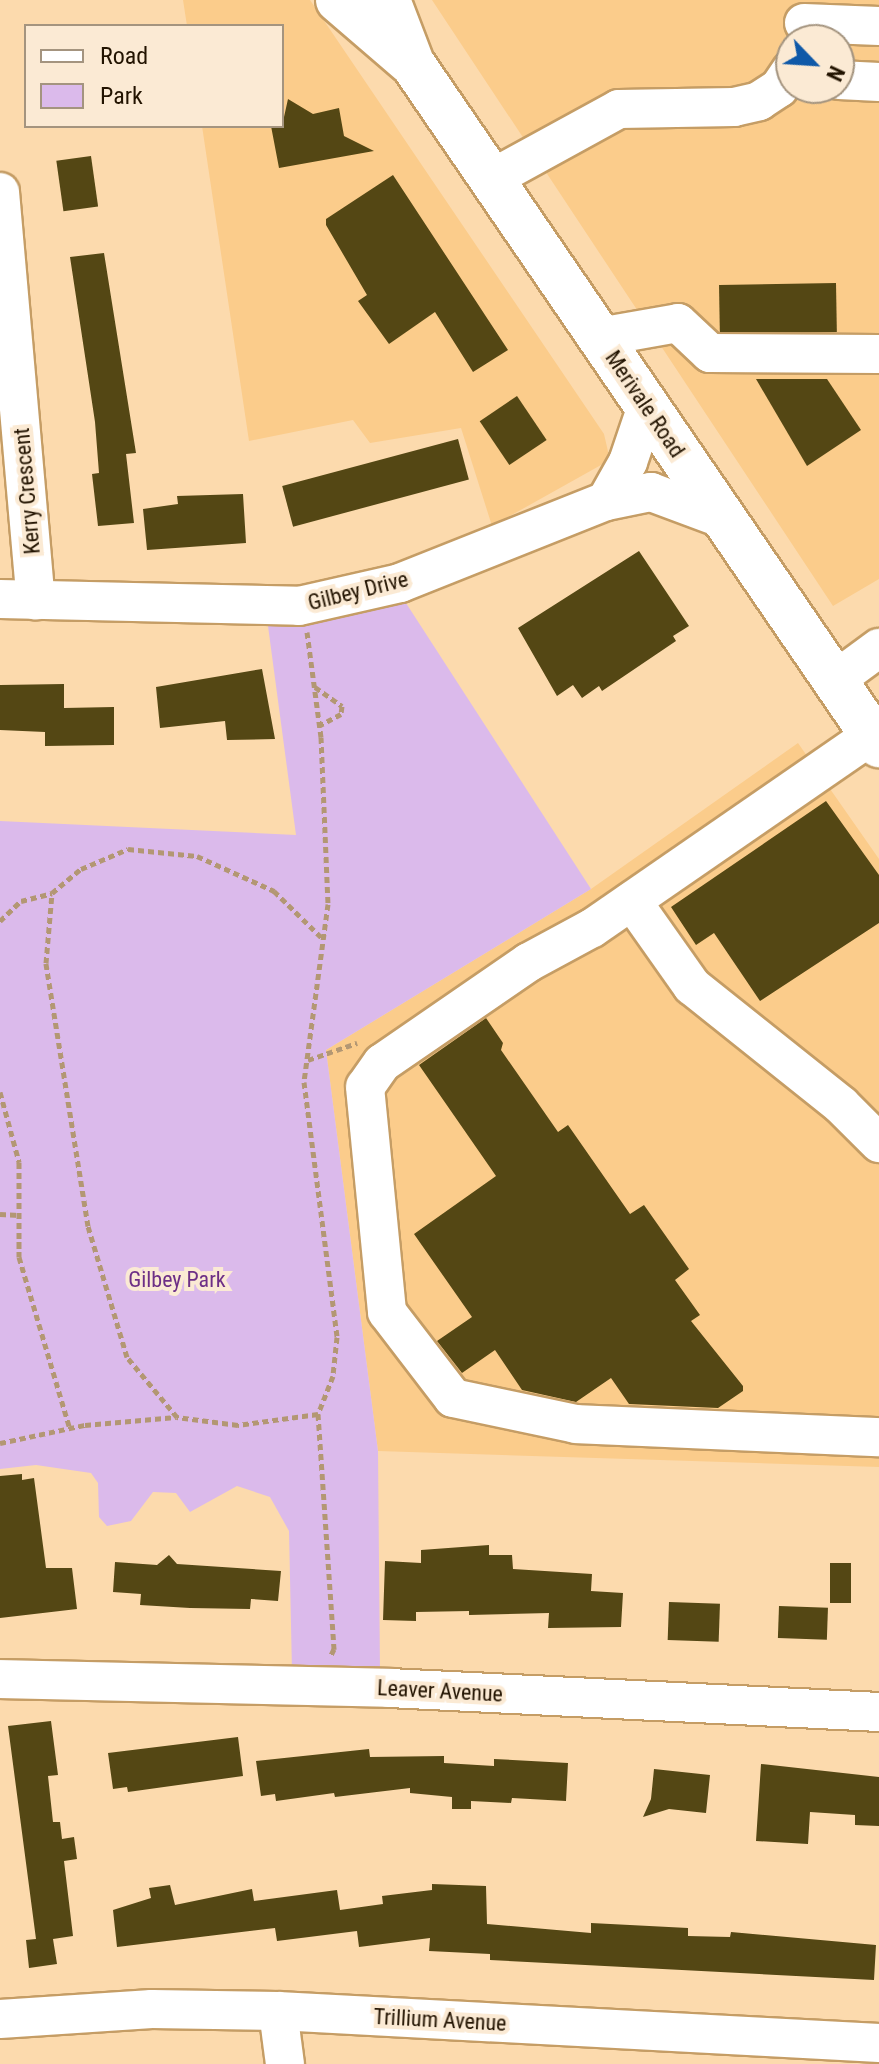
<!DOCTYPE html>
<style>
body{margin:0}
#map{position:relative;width:879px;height:2064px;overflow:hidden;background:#fcdaad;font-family:"Roboto Condensed",sans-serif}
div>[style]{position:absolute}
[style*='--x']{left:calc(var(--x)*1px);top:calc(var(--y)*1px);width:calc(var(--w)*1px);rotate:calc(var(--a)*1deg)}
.built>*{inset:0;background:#fbcc8b}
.green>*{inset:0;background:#dbbaeb}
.building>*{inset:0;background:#544714;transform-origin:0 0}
.path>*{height:5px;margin-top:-2.5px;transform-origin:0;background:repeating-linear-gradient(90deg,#b39773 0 6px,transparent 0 10px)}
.roads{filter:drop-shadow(2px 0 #c59d65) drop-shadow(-2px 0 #c59d65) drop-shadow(0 2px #c59d65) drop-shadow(0 -2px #c59d65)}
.minor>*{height:38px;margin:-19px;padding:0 19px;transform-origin:19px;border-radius:19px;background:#fff}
.major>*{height:44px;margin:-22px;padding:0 22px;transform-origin:22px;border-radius:22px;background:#fff}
span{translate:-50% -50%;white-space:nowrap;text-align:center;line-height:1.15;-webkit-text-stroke:8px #fbead4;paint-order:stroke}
.street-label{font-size:22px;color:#221300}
.park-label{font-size:22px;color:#6d2f86}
.legend{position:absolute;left:24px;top:24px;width:260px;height:104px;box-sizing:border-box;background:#fbead4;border:2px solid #a4947f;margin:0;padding:10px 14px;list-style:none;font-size:24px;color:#221300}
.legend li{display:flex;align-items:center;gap:16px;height:40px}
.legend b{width:40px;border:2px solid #a4947f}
.north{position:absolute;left:775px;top:24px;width:80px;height:80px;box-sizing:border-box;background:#fbead4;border:2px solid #a4947f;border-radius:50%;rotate:115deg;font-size:22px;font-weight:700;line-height:32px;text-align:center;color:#221300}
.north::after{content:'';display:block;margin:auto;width:28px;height:36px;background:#0f59a8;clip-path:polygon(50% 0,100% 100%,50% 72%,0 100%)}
</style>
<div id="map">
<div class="built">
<div style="clip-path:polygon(183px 0,310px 0,604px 434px,610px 460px,492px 526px,461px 428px,370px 443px,353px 420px,249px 441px,202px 126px,282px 126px,282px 26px,187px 26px)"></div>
<div style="clip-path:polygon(evenodd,432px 0,879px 0,879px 579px,833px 606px,432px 0,791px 40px,839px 40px,839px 88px,791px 88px,791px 40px)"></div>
<div style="clip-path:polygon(798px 743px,879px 859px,879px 1467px,378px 1451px,326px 1050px,591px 889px)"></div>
</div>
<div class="green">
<div style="clip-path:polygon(404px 600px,591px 889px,326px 1050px,378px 1451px,380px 1673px,292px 1672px,289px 1531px,270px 1497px,237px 1486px,190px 1512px,176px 1493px,153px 1492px,131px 1521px,107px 1526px,99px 1517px,98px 1483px,91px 1473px,36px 1465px,0 1469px,0 821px,296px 835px,268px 626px)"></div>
</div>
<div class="building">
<div style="clip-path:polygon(288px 99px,313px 114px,339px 108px,344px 136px,374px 151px,279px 168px,271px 126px,282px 126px)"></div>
<div style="left:91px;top:156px;width:51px;height:35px;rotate:82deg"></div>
<div style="clip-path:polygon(393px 175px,508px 350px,473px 372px,435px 312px,389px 344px,358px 301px,367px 295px,326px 225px,326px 219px)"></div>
<div style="clip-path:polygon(104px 253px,136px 453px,126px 454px,134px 523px,98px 526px,92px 474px,99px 473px,95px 422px,70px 257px)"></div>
<div style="left:836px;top:283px;width:49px;height:117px;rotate:89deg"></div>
<div style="clip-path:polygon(756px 379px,827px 379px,861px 430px,807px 466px)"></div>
<div style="left:517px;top:396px;width:53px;height:45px;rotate:56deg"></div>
<div style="left:458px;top:439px;width:42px;height:182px;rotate:75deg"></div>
<div style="clip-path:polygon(243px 494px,246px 543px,147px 550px,143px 509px,178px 504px,177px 496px)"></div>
<div style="clip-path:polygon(639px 551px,689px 626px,673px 636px,676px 641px,602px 691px,599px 686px,582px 698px,573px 685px,557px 696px,518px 628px)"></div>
<div style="clip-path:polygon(262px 669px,275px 739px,227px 740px,225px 721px,160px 728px,156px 687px)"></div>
<div style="clip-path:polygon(64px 684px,64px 708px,114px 707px,114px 745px,45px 746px,45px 732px,0 730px,0 685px)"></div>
<div style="clip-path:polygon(826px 801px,879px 875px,879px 923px,760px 1001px,714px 933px,696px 945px,671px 907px)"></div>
<div style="clip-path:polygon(486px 1018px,503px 1043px,501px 1050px,558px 1132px,568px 1125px,630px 1214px,644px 1205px,689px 1269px,675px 1280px,700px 1315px,691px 1321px,743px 1386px,743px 1391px,718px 1408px,629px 1404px,611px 1378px,576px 1402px,522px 1390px,495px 1350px,462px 1373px,437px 1341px,472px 1317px,414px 1234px,496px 1176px,419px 1065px)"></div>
<div style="clip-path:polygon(22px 1474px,22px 1480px,34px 1478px,46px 1568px,72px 1568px,77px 1609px,0 1618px,0 1476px)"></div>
<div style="clip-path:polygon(489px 1545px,489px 1555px,512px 1555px,513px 1569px,592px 1574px,591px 1591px,623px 1593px,621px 1627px,548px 1628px,549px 1613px,469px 1615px,469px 1611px,416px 1612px,416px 1621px,383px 1620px,385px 1561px,421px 1563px,421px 1550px)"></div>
<div style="clip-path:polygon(169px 1555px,177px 1564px,281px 1571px,278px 1601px,251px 1599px,250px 1609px,190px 1608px,140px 1605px,141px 1594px,113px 1592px,115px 1562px,157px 1565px)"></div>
<div style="left:830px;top:1563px;width:21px;height:40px"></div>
<div style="left:669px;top:1602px;width:51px;height:38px;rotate:2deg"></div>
<div style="left:779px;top:1606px;width:49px;height:32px;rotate:2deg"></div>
<div style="clip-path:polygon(51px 1721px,58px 1775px,48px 1776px,53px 1822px,60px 1822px,62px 1839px,74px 1837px,77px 1859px,64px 1861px,73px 1936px,53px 1939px,57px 1964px,29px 1968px,26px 1940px,36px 1939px,8px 1726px)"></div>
<div style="clip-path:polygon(238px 1737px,243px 1776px,128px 1792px,127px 1787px,113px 1789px,108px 1753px)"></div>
<div style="clip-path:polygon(369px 1749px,370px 1757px,444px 1756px,444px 1763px,494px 1766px,494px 1759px,568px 1763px,566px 1801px,512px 1798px,511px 1803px,471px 1801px,471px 1809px,452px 1809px,452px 1797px,410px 1793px,410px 1788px,335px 1797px,334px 1793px,276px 1801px,275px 1794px,261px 1796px,256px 1761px)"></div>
<div style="clip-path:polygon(761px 1764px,879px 1777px,879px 1826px,855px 1825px,855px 1815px,810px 1812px,808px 1844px,756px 1841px)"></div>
<div style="clip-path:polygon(654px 1769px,710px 1775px,706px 1813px,669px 1809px,643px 1817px,651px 1799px)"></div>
<div style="clip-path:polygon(432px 1884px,486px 1886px,487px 1924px,591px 1933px,591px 1923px,688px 1928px,688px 1936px,730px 1937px,731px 1932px,876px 1945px,874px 1980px,490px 1960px,490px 1954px,429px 1951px,430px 1938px,359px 1947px,357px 1931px,277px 1941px,275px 1928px,117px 1947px,113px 1910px,151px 1898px,149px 1888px,170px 1885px,175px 1905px,252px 1889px,254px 1901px,337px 1890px,340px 1910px,383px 1904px,382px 1896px,432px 1890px)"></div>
</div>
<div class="path">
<div style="--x:307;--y:632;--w:106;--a:82.4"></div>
<div style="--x:321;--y:737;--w:167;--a:87.6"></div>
<div style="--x:328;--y:904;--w:180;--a:97.7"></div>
<div style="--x:304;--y:1082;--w:257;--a:82.6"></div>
<div style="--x:337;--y:1337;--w:39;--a:96"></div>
<div style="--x:333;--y:1376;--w:41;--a:111.5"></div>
<div style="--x:318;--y:1414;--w:236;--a:86.1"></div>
<div style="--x:334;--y:1649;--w:9;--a:117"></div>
<div style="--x:315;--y:687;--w:33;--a:35"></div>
<div style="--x:342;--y:706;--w:8;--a:97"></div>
<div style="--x:341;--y:714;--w:24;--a:152"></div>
<div style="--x:0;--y:921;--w:29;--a:-44"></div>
<div style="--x:21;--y:901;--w:32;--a:-14"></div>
<div style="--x:308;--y:1060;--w:52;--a:-19.1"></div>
<div style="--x:0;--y:1092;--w:73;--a:74.8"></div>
<div style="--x:19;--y:1162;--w:95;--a:90"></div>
<div style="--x:19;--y:1257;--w:179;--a:73.5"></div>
<div style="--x:0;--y:1214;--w:19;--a:3"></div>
<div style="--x:318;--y:1414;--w:81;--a:172.2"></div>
<div style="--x:238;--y:1425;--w:62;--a:-172.5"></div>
<div style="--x:177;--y:1417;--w:78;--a:-129.8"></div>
<div style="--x:127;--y:1357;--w:137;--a:-106.6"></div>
<div style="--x:88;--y:1226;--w:266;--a:-99.1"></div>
<div style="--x:46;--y:963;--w:70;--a:-85.1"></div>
<div style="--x:52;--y:893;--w:38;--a:-40"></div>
<div style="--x:81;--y:869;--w:51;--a:-23.1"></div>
<div style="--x:128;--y:849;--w:69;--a:5.8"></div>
<div style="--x:197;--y:856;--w:85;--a:24.4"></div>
<div style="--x:274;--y:891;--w:69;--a:44.4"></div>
<div style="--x:0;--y:1443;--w:87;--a:-12"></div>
<div style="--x:85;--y:1425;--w:91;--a:-5"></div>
</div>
<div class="roads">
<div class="minor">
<div style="--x:804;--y:23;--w:75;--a:2.3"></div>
<div style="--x:839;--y:80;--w:40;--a:2.9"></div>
<div style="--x:491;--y:179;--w:146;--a:-28.7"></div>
<div style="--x:619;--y:109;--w:115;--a:-1"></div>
<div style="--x:734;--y:107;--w:26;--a:-13"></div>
<div style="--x:759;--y:101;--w:24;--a:-33"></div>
<div style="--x:779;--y:88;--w:22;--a:-56"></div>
<div style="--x:0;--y:192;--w:410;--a:85"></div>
<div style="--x:599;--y:337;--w:80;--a:-10"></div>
<div style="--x:678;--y:323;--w:44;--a:43.2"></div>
<div style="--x:710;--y:353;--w:169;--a:0.3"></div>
<div style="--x:606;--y:501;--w:45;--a:-60.6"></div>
<div style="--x:628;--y:462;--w:59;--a:-71.3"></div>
<div style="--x:0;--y:599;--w:299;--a:1.3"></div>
<div style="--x:299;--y:606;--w:104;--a:-12.8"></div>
<div style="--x:400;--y:583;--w:222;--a:-21.7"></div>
<div style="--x:606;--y:501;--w:46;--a:-11.3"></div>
<div style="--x:651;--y:492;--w:78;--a:20.3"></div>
<div style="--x:834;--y:681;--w:56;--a:-36.3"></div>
<div style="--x:872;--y:735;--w:340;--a:145.4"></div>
<div style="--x:592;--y:928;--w:72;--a:151.6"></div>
<div style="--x:529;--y:962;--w:178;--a:145.5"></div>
<div style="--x:382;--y:1063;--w:29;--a:125"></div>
<div style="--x:365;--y:1087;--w:226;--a:84.4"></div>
<div style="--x:387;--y:1312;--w:108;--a:52.5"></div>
<div style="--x:453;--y:1398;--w:126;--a:11.9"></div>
<div style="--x:576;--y:1424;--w:303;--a:2.5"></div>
<div style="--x:632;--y:901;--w:104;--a:54.8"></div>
<div style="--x:692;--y:986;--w:191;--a:38.6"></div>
<div style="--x:841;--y:1105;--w:54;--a:45"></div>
<div style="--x:0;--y:1679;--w:389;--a:1.3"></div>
<div style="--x:389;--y:1688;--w:491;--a:2.8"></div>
<div style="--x:278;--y:2011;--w:53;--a:82.5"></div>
<div style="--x:0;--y:2019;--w:152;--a:-3.8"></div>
<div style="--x:152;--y:2009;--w:126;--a:0.9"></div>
<div style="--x:278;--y:2011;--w:602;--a:3.05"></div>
</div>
<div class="major">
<div style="--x:338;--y:0;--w:95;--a:40.7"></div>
<div style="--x:388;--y:0;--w:67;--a:69.1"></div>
<div style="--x:412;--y:63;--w:827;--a:55.6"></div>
</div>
</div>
<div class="street-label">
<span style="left:645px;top:404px;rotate:56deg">Merivale Road</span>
<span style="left:27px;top:491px;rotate:-95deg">Kerry Crescent</span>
<span style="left:358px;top:591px;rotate:-14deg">Gilbey Drive</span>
<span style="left:440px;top:1691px;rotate:3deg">Leaver Avenue</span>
<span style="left:440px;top:2020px;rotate:3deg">Trillium Avenue</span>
</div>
<div class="park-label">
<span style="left:177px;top:1280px">Gilbey Park</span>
</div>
<ul class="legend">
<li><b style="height:10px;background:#fff"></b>Road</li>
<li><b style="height:22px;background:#dbbaeb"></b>Park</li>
</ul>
<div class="north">N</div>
</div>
